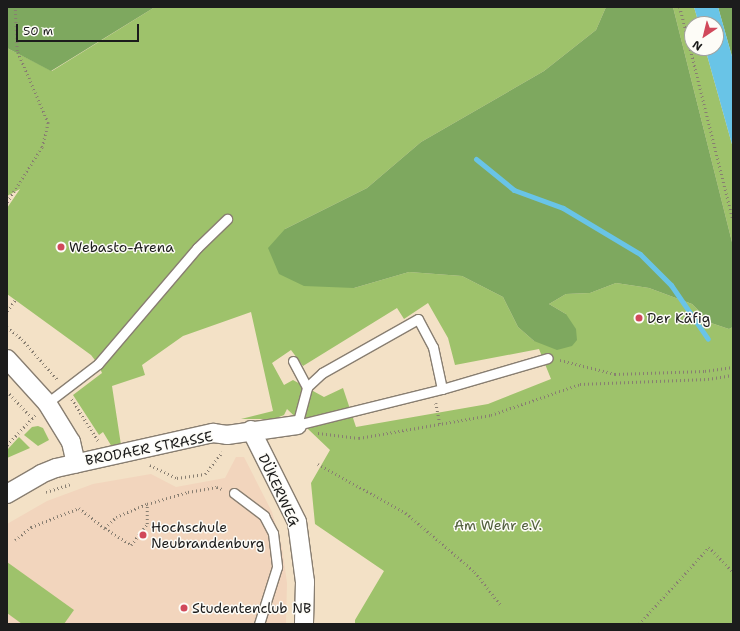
<!DOCTYPE html>
<meta charset="utf-8">
<style>
body{margin:0}
#map{position:relative;width:740px;height:631px;overflow:hidden;background:#f3e1c6;font-family:"Shantell Sans",sans-serif}
div>[style]{position:absolute}
[style*='--x']{left:calc(var(--x)*1px);top:calc(var(--y)*1px);width:calc(var(--w)*1px);rotate:calc(var(--a)*1deg)}
.built>*{inset:0;background:#f2d5bd}
.green>*{inset:0;background:#9ec26b}
.forest>*{inset:0;background:#7ea85f}
.water>*{inset:0;background:#69c4e7}
.stream>*{height:5px;margin:-2.5px;padding:0 2.5px;transform-origin:2.5px;border-radius:2.5px;background:#69c4e7}
.path>*{height:2.5px;margin-top:-1.25px;transform-origin:0;background:repeating-linear-gradient(90deg,#887e71 0 1px,transparent 0 4px)}
.roads{filter:drop-shadow(1px 0 #887e71) drop-shadow(-1px 0 #887e71) drop-shadow(0 1px #887e71) drop-shadow(0 -1px #887e71)}
.lane>*{height:9px;margin:-4.5px;padding:0 4.5px;transform-origin:4.5px;border-radius:4.5px;background:#fff}
.street>*{height:18px;margin:-9px;padding:0 9px;transform-origin:9px;border-radius:9px;background:#fff}
.dots>*{width:11px;height:11px;translate:-50% -50%;box-sizing:border-box;border:2px solid #fdfcf7;border-radius:50%}
span{translate:-50% -50%;white-space:nowrap;text-align:center;line-height:1.15;-webkit-text-stroke:3px #fdfcf7;paint-order:stroke}
.poi-label{font-size:14px;color:#1c1c1c}
.left{translate:0 -50%;text-align:left}
.street-label{font-size:14px;color:#1c1c1c}
.park-label{font-size:14px;color:#505e3c}
.frame{position:absolute;inset:0;border:8px solid #1c1c1c;pointer-events:none}
.north{position:absolute;left:684px;top:16px;width:40px;height:40px;box-sizing:border-box;background:#fdfcf7;border:1px solid #a3a29f;border-radius:50%;rotate:215deg;font-size:11px;font-weight:700;line-height:16px;text-align:center;color:#1c1c1c}
.north::after{content:'';display:block;margin:auto;width:14px;height:18px;background:#d1495b;clip-path:polygon(50% 0,100% 100%,50% 72%,0 100%)}
.scale{position:absolute;left:16px;top:24px;width:123px;height:18px;box-sizing:border-box;border:2px solid #1c1c1c;border-top:0;padding-left:5px;font-size:12px;line-height:14px;white-space:nowrap;color:#1c1c1c;-webkit-text-stroke:3px #fdfcf7;paint-order:stroke}
</style>
<div id="map">
<div class="built">
<div style="clip-path:polygon(236px 457px,244px 457px,272px 512px,282px 547px,287px 583px,286px 624px,7px 624px,7px 524px,47px 501px,93px 484px,151px 474px,176px 487px,225px 478px)"></div>
</div>
<div class="green">
<div style="clip-path:polygon(evenodd,155px 7px,606px 7px,596px 30px,544px 71px,421px 142px,367px 188px,285px 229px,354px 288px,409px 272px,462px 276px,503px 297px,518px 327px,534px 341px,566px 314px,549px 304px,566px 294px,590px 293px,616px 283px,649px 288px,692px 304px,711px 323px,729px 329px,733px 327px,733px 624px,355px 624px,355px 620px,384px 571px,315px 524px,311px 483px,330px 450px,287px 409px,284px 415px,274px 419px,241px 419px,273px 411px,251px 312px,183px 336px,142px 365px,145px 375px,112px 386px,121px 445px,112px 447px,103px 432px,99px 435px,73px 395px,102px 373px,98px 364px,91px 355px,7px 294px,7px 208px,20px 189px,7px 196px,7px 48px,52px 71px,155px 7px,428px 303px,448px 338px,455px 365px,539px 349px,551px 379px,488px 404px,356px 427px,343px 388px,324px 397px,293px 380px,284px 385px,272px 363px,291px 350px,303px 366px,397px 308px,404px 319px,428px 303px)"></div>
<div style="clip-path:polygon(673px 7px,694px 7px,699px 24px,692px 24px,692px 48px,705px 48px,733px 148px,733px 246px)"></div>
<div style="clip-path:polygon(38px 426px,43px 428px,49px 440px,38px 446px,24px 435px,32px 427px)"></div>
<div style="clip-path:polygon(19px 437px,30px 448px,7px 458px,7px 450px)"></div>
<div style="clip-path:polygon(7px 562px,74px 610px,64px 624px,22px 624px,7px 613px)"></div>
</div>
<div class="forest">
<div style="clip-path:polygon(7px 7px,155px 7px,51px 71px,7px 48px)"></div>
<div style="clip-path:polygon(606px 7px,673px 7px,733px 246px,733px 327px,729px 329px,711px 323px,692px 304px,649px 288px,616px 283px,590px 293px,566px 294px,549px 304px,566px 314px,576px 329px,577px 340px,572px 346px,557px 350px,534px 341px,518px 327px,503px 297px,462px 276px,409px 272px,354px 288px,304px 286px,279px 274px,268px 248px,285px 229px,367px 188px,421px 142px,544px 71px,596px 30px)"></div>
<div style="clip-path:polygon(718px 7px,733px 7px,733px 60px)"></div>
</div>
<div class="water">
<div style="clip-path:polygon(694px 7px,718px 7px,733px 60px,733px 148px,705px 48px,716px 48px,716px 24px,699px 24px)"></div>
</div>
<div class="stream">
<div style="--x:476;--y:159;--w:49;--a:39.2"></div>
<div style="--x:514;--y:190;--w:52;--a:20.2"></div>
<div style="--x:563;--y:208;--w:90;--a:30.9"></div>
<div style="--x:640;--y:254;--w:44;--a:45"></div>
<div style="--x:671;--y:285;--w:65;--a:55.6"></div>
</div>
<div class="path">
<div style="--x:680;--y:7;--w:219;--a:76"></div>
<div style="--x:7;--y:202;--w:65;--a:-57.5"></div>
<div style="--x:42;--y:147;--w:25;--a:-76"></div>
<div style="--x:48;--y:123;--w:78;--a:-113.3"></div>
<div style="--x:17;--y:51;--w:44;--a:-92.6"></div>
<div style="--x:7;--y:311;--w:14;--a:-54"></div>
<div style="--x:7;--y:327;--w:19;--a:39"></div>
<div style="--x:22;--y:339;--w:55;--a:48.7"></div>
<div style="--x:560;--y:360;--w:57;--a:14.3"></div>
<div style="--x:615;--y:374;--w:90;--a:-1.9"></div>
<div style="--x:705;--y:371;--w:28;--a:-8"></div>
<div style="--x:7;--y:391;--w:37;--a:47"></div>
<div style="--x:72;--y:399;--w:51;--a:57.9"></div>
<div style="--x:436;--y:403;--w:21;--a:79"></div>
<div style="--x:318;--y:433;--w:41;--a:7"></div>
<div style="--x:359;--y:438;--w:134;--a:-9.9"></div>
<div style="--x:491;--y:415;--w:94;--a:-19.2"></div>
<div style="--x:580;--y:384;--w:128;--a:-2.2"></div>
<div style="--x:708;--y:379;--w:25;--a:-9"></div>
<div style="--x:7;--y:445;--w:41;--a:-47"></div>
<div style="--x:318;--y:464;--w:101;--a:29.1"></div>
<div style="--x:406;--y:513;--w:91;--a:40.5"></div>
<div style="--x:475;--y:572;--w:41;--a:52"></div>
<div style="--x:150;--y:465;--w:30;--a:26"></div>
<div style="--x:177;--y:478;--w:28;--a:-8"></div>
<div style="--x:205;--y:474;--w:28;--a:-52"></div>
<div style="--x:46;--y:492;--w:25;--a:-18"></div>
<div style="--x:105;--y:528;--w:31;--a:33"></div>
<div style="--x:131;--y:545;--w:26;--a:-53"></div>
<div style="--x:147;--y:524;--w:20;--a:-90"></div>
<div style="--x:15;--y:540;--w:21;--a:-39"></div>
<div style="--x:31;--y:527;--w:52;--a:-21.6"></div>
<div style="--x:79;--y:508;--w:33;--a:38"></div>
<div style="--x:105;--y:528;--w:16;--a:-45"></div>
<div style="--x:116;--y:517;--w:34;--a:-23"></div>
<div style="--x:147;--y:504;--w:43;--a:-16.3"></div>
<div style="--x:188;--y:492;--w:29;--a:-10"></div>
<div style="--x:217;--y:487;--w:5;--a:22"></div>
<div style="--x:639;--y:624;--w:104;--a:-47.7"></div>
<div style="--x:709;--y:547;--w:35;--a:46"></div>
</div>
<div class="roads">
<div class="lane">
<div style="--x:418;--y:319;--w:32;--a:62"></div>
<div style="--x:433;--y:347;--w:43;--a:77.9"></div>
<div style="--x:442;--y:389;--w:149;--a:166.1"></div>
<div style="--x:297;--y:425;--w:39;--a:-75"></div>
<div style="--x:307;--y:387;--w:21;--a:-43"></div>
<div style="--x:322;--y:373;--w:110;--a:-29.4"></div>
<div style="--x:293;--y:361;--w:30;--a:62"></div>
<div style="--x:442;--y:389;--w:110;--a:-16.3"></div>
<div style="--x:47;--y:403;--w:64;--a:-37.4"></div>
<div style="--x:98;--y:364;--w:153;--a:-49.5"></div>
<div style="--x:197;--y:248;--w:42;--a:-44"></div>
<div style="--x:234;--y:493;--w:38;--a:37"></div>
<div style="--x:264;--y:516;--w:19;--a:62"></div>
<div style="--x:273;--y:533;--w:34;--a:83"></div>
<div style="--x:277;--y:567;--w:60;--a:107.5"></div>
</div>
<div class="street">
<div style="--x:7;--y:359;--w:59;--a:47.7"></div>
<div style="--x:47;--y:403;--w:46;--a:58.4"></div>
<div style="--x:71;--y:442;--w:22;--a:77"></div>
<div style="--x:251;--y:430;--w:103;--a:63.4"></div>
<div style="--x:297;--y:522;--w:61;--a:82.4"></div>
<div style="--x:305;--y:582;--w:42;--a:91.4"></div>
<div style="--x:7;--y:494;--w:39;--a:-30"></div>
<div style="--x:41;--y:474;--w:16;--a:-22"></div>
<div style="--x:56;--y:468;--w:161;--a:-12.6"></div>
<div style="--x:213;--y:433;--w:14;--a:8"></div>
<div style="--x:227;--y:435;--w:71;--a:-8.1"></div>
</div>
</div>
<div class="dots">
<div style="left:61px;top:247px;background:#d1495b"></div>
<div style="left:639px;top:318px;background:#d1495b"></div>
<div style="left:143px;top:535px;background:#d1495b"></div>
<div style="left:184px;top:608px;background:#d1495b"></div>
</div>
<div class="poi-label">
<span class="left" style="left:69px;top:247px">Webasto-Arena</span>
<span class="left" style="left:647px;top:318px">Der Käfig</span>
<span class="left" style="left:151px;top:535px">Hochschule<br>Neubrandenburg</span>
<span class="left" style="left:192px;top:608px">Studentenclub NB</span>
</div>
<div class="street-label">
<span style="left:149px;top:448px;rotate:-11deg">BRODAER STRASSE</span>
<span style="left:279px;top:490px;rotate:65deg">DÜKERWEG</span>
</div>
<div class="park-label">
<span style="left:498px;top:525px">Am Wehr e.V.</span>
</div>
<div class="frame"></div>
<div class="north">N</div>
<div class="scale">50 m</div>
</div>
